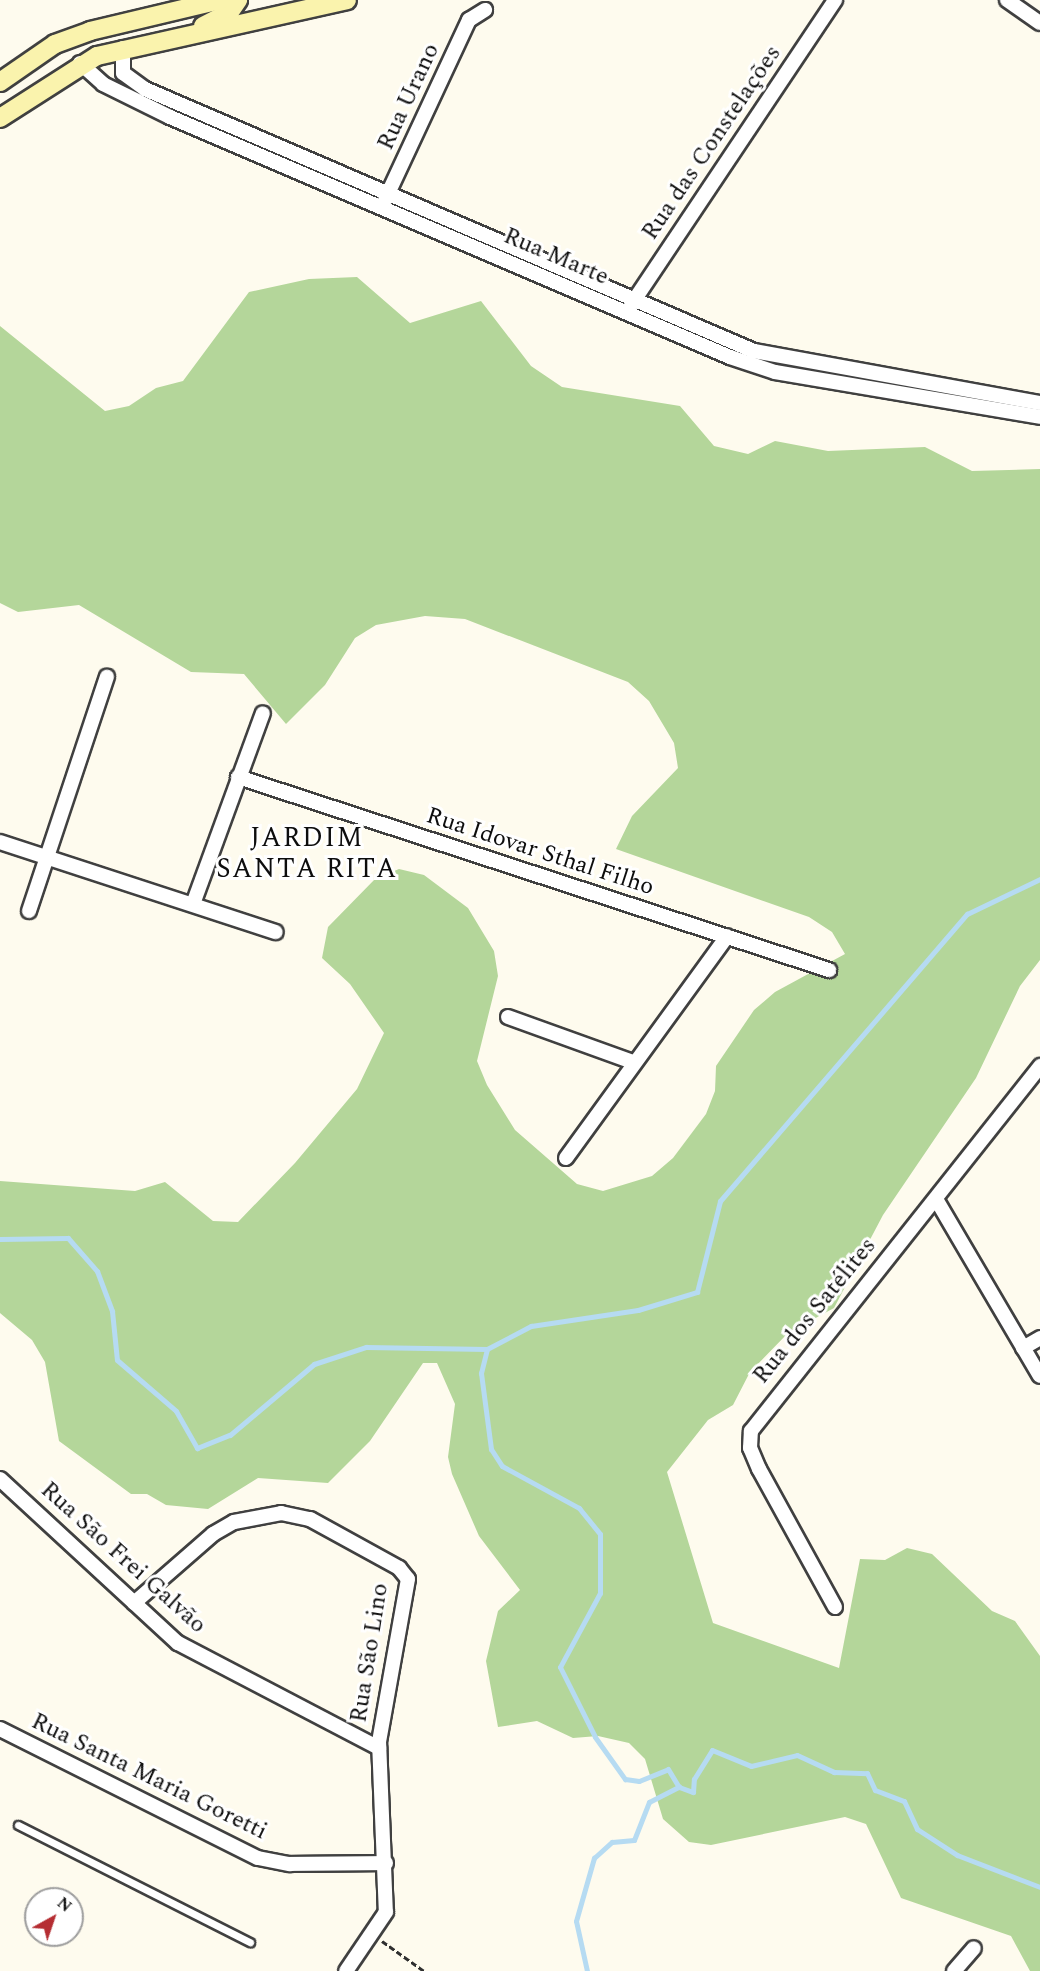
<!DOCTYPE html>
<meta charset="utf-8">
<style>
body{margin:0}
#map{position:relative;width:1040px;height:1971px;overflow:hidden;background:#fefbee;font-family:Spectral,serif}
div>[style]{position:absolute}
[style*='--x']{left:calc(var(--x)*1px);top:calc(var(--y)*1px);width:calc(var(--w)*1px);rotate:calc(var(--a)*1deg)}
.forest>*{inset:0;background:#b4d69a}
.stream>*{height:5px;margin:-2.5px;padding:0 2.5px;transform-origin:2.5px;border-radius:2.5px;background:#b6dbf2}
.path>*{height:3px;margin-top:-1.5px;transform-origin:0;background:repeating-linear-gradient(90deg,#2f2f2f 0 6px,transparent 0 9px)}
.roads{filter:drop-shadow(2px 0 #404040) drop-shadow(-2px 0 #404040) drop-shadow(0 2px #404040) drop-shadow(0 -2px #404040)}
.service>*{height:7px;margin:-3.5px;padding:0 3.5px;transform-origin:3.5px;border-radius:3.5px;background:#fff}
.minor>*{height:14px;margin:-7px;padding:0 7px;transform-origin:7px;border-radius:7px;background:#fff}
.secondary>*{height:18px;margin:-9px;padding:0 9px;transform-origin:9px;border-radius:9px;background:#faf3ad}
span{translate:-50% -50%;white-space:nowrap;text-align:center;line-height:1.15;-webkit-text-stroke:6px #fff;paint-order:stroke}
.street-label{font-size:24px;color:#0d0d0d}
.quarter-label{font-size:27px;color:#0d0d0d;letter-spacing:1.5px}
.north{position:absolute;left:24px;top:1887px;width:60px;height:60px;box-sizing:border-box;background:#fff;border:2px solid #9e9e9e;border-radius:50%;rotate:40deg;font-size:16px;font-weight:700;line-height:24px;text-align:center;color:#0d0d0d}
.north::after{content:'';display:block;margin:auto;width:21px;height:27px;background:#b52d32;clip-path:polygon(50% 0,100% 100%,50% 72%,0 100%)}
</style>
<div id="map">
<div class="forest">
<div style="clip-path:polygon(357px 277px,410px 323px,481px 301px,531px 366px,562px 387px,680px 406px,714px 446px,748px 454px,775px 441px,828px 451px,925px 447px,972px 471px,1040px 469px,1040px 960px,1020px 986px,976px 1078px,883px 1215px,834px 1308px,788px 1333px,750px 1372px,733px 1405px,708px 1420px,667px 1472px,713px 1623px,839px 1668px,860px 1559px,885px 1560px,907px 1548px,932px 1554px,992px 1611px,1015px 1621px,1040px 1656px,1040px 1971px,1030px 1971px,1011px 1936px,901px 1898px,866px 1824px,845px 1817px,711px 1845px,689px 1842px,663px 1819px,645px 1759px,629px 1743px,598px 1736px,573px 1738px,537px 1721px,498px 1727px,486px 1661px,498px 1611px,520px 1590px,479px 1536px,452px 1474px,448px 1457px,455px 1404px,437px 1363px,423px 1363px,370px 1441px,328px 1483px,258px 1478px,208px 1509px,166px 1505px,147px 1494px,131px 1494px,59px 1441px,45px 1362px,32px 1340px,0 1313px,0 1181px,135px 1191px,165px 1182px,213px 1221px,238px 1222px,295px 1163px,357px 1089px,384px 1033px,350px 984px,322px 958px,328px 927px,375px 879px,399px 869px,424px 875px,468px 908px,494px 951px,498px 976px,477px 1061px,487px 1085px,515px 1130px,577px 1184px,603px 1191px,652px 1176px,673px 1158px,706px 1114px,715px 1091px,716px 1066px,754px 1010px,775px 992px,845px 954px,832px 932px,809px 917px,616px 849px,632px 816px,678px 768px,674px 743px,649px 701px,628px 682px,465px 619px,425px 616px,376px 625px,355px 638px,325px 685px,286px 724px,244px 674px,191px 672px,79px 605px,18px 612px,0 603px,0 326px,105px 411px,129px 406px,156px 388px,183px 381px,249px 292px,309px 279px)"></div>
</div>
<div class="stream">
<div style="--x:0;--y:1239;--w:68;--a:-0.8"></div>
<div style="--x:68;--y:1238;--w:44;--a:48.7"></div>
<div style="--x:97;--y:1271;--w:43;--a:69.4"></div>
<div style="--x:112;--y:1311;--w:49;--a:84.2"></div>
<div style="--x:117;--y:1360;--w:78;--a:40.8"></div>
<div style="--x:176;--y:1411;--w:43;--a:60.4"></div>
<div style="--x:197;--y:1448;--w:35;--a:-22"></div>
<div style="--x:230;--y:1435;--w:110;--a:-40.2"></div>
<div style="--x:314;--y:1364;--w:55;--a:-18.1"></div>
<div style="--x:366;--y:1347;--w:121;--a:0.9"></div>
<div style="--x:487;--y:1349;--w:50;--a:-27.6"></div>
<div style="--x:531;--y:1326;--w:108;--a:-8.5"></div>
<div style="--x:638;--y:1310;--w:62;--a:-17"></div>
<div style="--x:697;--y:1292;--w:94;--a:-75.8"></div>
<div style="--x:720;--y:1201;--w:379;--a:-49.3"></div>
<div style="--x:967;--y:914;--w:81;--a:-25.6"></div>
<div style="--x:487;--y:1349;--w:25;--a:104"></div>
<div style="--x:481;--y:1373;--w:77;--a:82.5"></div>
<div style="--x:491;--y:1449;--w:20;--a:57"></div>
<div style="--x:502;--y:1466;--w:88;--a:28.6"></div>
<div style="--x:579;--y:1508;--w:33;--a:51"></div>
<div style="--x:600;--y:1534;--w:59;--a:90"></div>
<div style="--x:600;--y:1593;--w:84;--a:118.4"></div>
<div style="--x:560;--y:1667;--w:78;--a:63.4"></div>
<div style="--x:595;--y:1737;--w:52;--a:54.5"></div>
<div style="--x:625;--y:1779;--w:14;--a:8"></div>
<div style="--x:639;--y:1781;--w:31;--a:-22"></div>
<div style="--x:668;--y:1769;--w:21;--a:59"></div>
<div style="--x:679;--y:1787;--w:15;--a:20"></div>
<div style="--x:693;--y:1792;--w:13;--a:-86"></div>
<div style="--x:694;--y:1779;--w:34;--a:-58"></div>
<div style="--x:712;--y:1750;--w:42;--a:22.3"></div>
<div style="--x:751;--y:1766;--w:47;--a:-13.4"></div>
<div style="--x:797;--y:1755;--w:41;--a:24.7"></div>
<div style="--x:834;--y:1772;--w:33;--a:2"></div>
<div style="--x:867;--y:1773;--w:19;--a:65"></div>
<div style="--x:875;--y:1790;--w:31;--a:21"></div>
<div style="--x:904;--y:1801;--w:31;--a:65"></div>
<div style="--x:917;--y:1829;--w:48;--a:33"></div>
<div style="--x:957;--y:1855;--w:89;--a:21.1"></div>
<div style="--x:587;--y:1971;--w:51;--a:-102.4"></div>
<div style="--x:576;--y:1921;--w:66;--a:-74.1"></div>
<div style="--x:594;--y:1858;--w:24;--a:-42"></div>
<div style="--x:612;--y:1842;--w:22;--a:-5"></div>
<div style="--x:634;--y:1840;--w:41;--a:-68.5"></div>
<div style="--x:649;--y:1802;--w:34;--a:-27"></div>
</div>
<div class="path">
<div style="--x:382;--y:1941;--w:52;--a:35.5"></div>
</div>
<div class="roads">
<div class="service">
<div style="--x:18;--y:1825;--w:260;--a:26.8"></div>
</div>
<div class="minor">
<div style="--x:1007;--y:0;--w:40;--a:34.9"></div>
<div style="--x:123;--y:48;--w:25;--a:90"></div>
<div style="--x:123;--y:73;--w:27;--a:36"></div>
<div style="--x:145;--y:89;--w:663;--a:23.28"></div>
<div style="--x:754;--y:351;--w:291;--a:10.3"></div>
<div style="--x:80;--y:63;--w:31;--a:42"></div>
<div style="--x:103;--y:84;--w:75;--a:26.2"></div>
<div style="--x:170;--y:117;--w:609;--a:23.2"></div>
<div style="--x:730;--y:357;--w:47;--a:18.4"></div>
<div style="--x:775;--y:372;--w:269;--a:9.6"></div>
<div style="--x:385;--y:200;--w:199;--a:-65"></div>
<div style="--x:469;--y:20;--w:19;--a:-32"></div>
<div style="--x:631;--y:305;--w:367;--a:-56.2"></div>
<div style="--x:238;--y:777;--w:622;--a:18.09"></div>
<div style="--x:0;--y:842;--w:290;--a:18.1"></div>
<div style="--x:193;--y:904;--w:203;--a:-69.9"></div>
<div style="--x:29;--y:911;--w:247;--a:-71.6"></div>
<div style="--x:508;--y:1017;--w:133;--a:19.8"></div>
<div style="--x:566;--y:1158;--w:274;--a:-54"></div>
<div style="--x:936;--y:1199;--w:205;--a:59.6"></div>
<div style="--x:1023;--y:1348;--w:20;--a:-30"></div>
<div style="--x:0;--y:1479;--w:242;--a:42.7"></div>
<div style="--x:178;--y:1643;--w:227;--a:27.6"></div>
<div style="--x:134;--y:1603;--w:105;--a:-41.1"></div>
<div style="--x:213;--y:1534;--w:24;--a:-30"></div>
<div style="--x:234;--y:1522;--w:48;--a:-10.8"></div>
<div style="--x:281;--y:1513;--w:30;--a:12"></div>
<div style="--x:310;--y:1519;--w:102;--a:28.8"></div>
<div style="--x:399;--y:1568;--w:14;--a:51"></div>
<div style="--x:408;--y:1579;--w:165;--a:100.1"></div>
<div style="--x:379;--y:1741;--w:171;--a:87.7"></div>
<div style="--x:386;--y:1912;--w:71;--a:124.1"></div>
<div style="--x:835;--y:1607;--w:158;--a:-118.8"></div>
<div style="--x:759;--y:1469;--w:23;--a:-113"></div>
<div style="--x:750;--y:1448;--w:17;--a:-87"></div>
<div style="--x:751;--y:1431;--w:466;--a:-51.6"></div>
<div style="--x:0;--y:1729;--w:288;--a:26.6"></div>
<div style="--x:258;--y:1858;--w:33;--a:11"></div>
<div style="--x:290;--y:1864;--w:96;--a:-0.6"></div>
<div style="--x:954;--y:1971;--w:30;--a:-49"></div>
</div>
<div class="secondary">
<div style="--x:203;--y:26;--w:29;--a:-27"></div>
<div style="--x:229;--y:13;--w:16;--a:-55"></div>
<div style="--x:0;--y:82;--w:67;--a:-34.6"></div>
<div style="--x:55;--y:44;--w:37;--a:-20"></div>
<div style="--x:90;--y:31;--w:134;--a:-13.4"></div>
<div style="--x:0;--y:118;--w:115;--a:-32.6"></div>
<div style="--x:97;--y:56;--w:256;--a:-12.6"></div>
</div>
</div>
<div class="street-label">
<span style="left:409px;top:97px;rotate:-65deg">Rua Urano</span>
<span style="left:712px;top:143px;rotate:-56deg">Rua das Constelações</span>
<span style="left:556px;top:257px;rotate:23deg">Rua Marte</span>
<span style="left:540px;top:852px;rotate:18deg">Rua Idovar Sthal Filho</span>
<span style="left:815px;top:1311px;rotate:-51deg">Rua dos Satélites</span>
<span style="left:123px;top:1558px;rotate:42deg">Rua São Frei Galvão</span>
<span style="left:370px;top:1653px;rotate:-81deg">Rua São Lino</span>
<span style="left:149px;top:1777px;rotate:26deg">Rua Santa Maria Goretti</span>
</div>
<div class="quarter-label">
<span style="left:307px;top:854px">JARDIM<br>SANTA RITA</span>
</div>
<div class="north">N</div>
</div>
